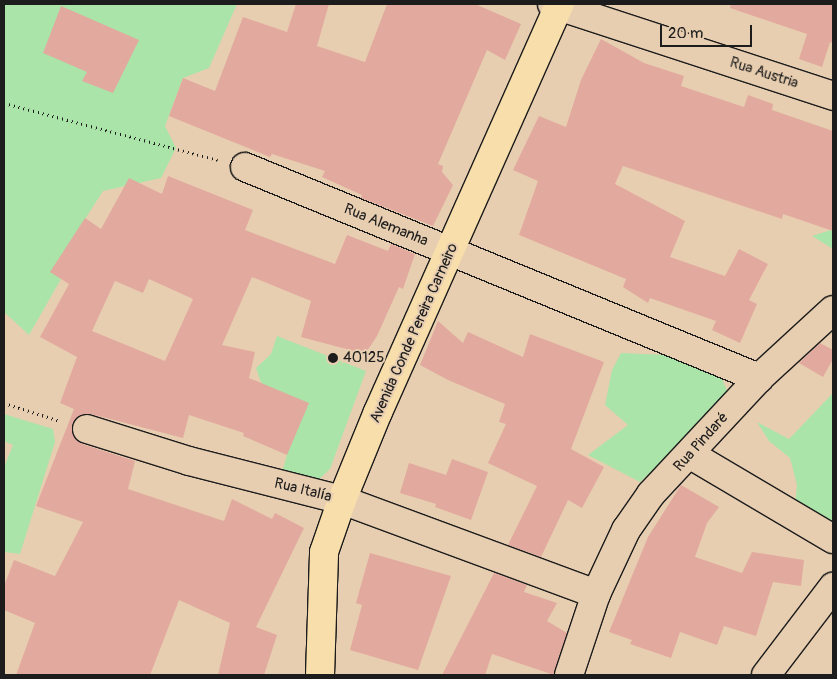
<!DOCTYPE html>
<meta charset="utf-8">
<style>
body{margin:0}
#map{position:relative;width:837px;height:679px;overflow:hidden;background:#e8ceb0;font-family:Pangolin,sans-serif}
div>[style]{position:absolute}
[style*='--x']{left:calc(var(--x)*1px);top:calc(var(--y)*1px);width:calc(var(--w)*1px);rotate:calc(var(--a)*1deg)}
.green>*{inset:0;background:#aae4a9}
.building>*{inset:0;background:#e2a99e}
.path>*{height:3px;margin-top:-1.5px;transform-origin:0;background:repeating-linear-gradient(90deg,#1c1c1c 0 1px,transparent 0 5px)}
.roads{filter:drop-shadow(1px 0 #1c1c1c) drop-shadow(-1px 0 #1c1c1c) drop-shadow(0 1px #1c1c1c) drop-shadow(0 -1px #1c1c1c)}
.minor>*{height:28px;margin:-14px;padding:0 14px;transform-origin:14px;border-radius:14px;background:#e8ceb0}
.major>*{height:28px;margin:-14px;padding:0 14px;transform-origin:14px;border-radius:14px;background:#f8deab}
.dots>*{width:14px;height:14px;translate:-50% -50%;box-sizing:border-box;border:2px solid #e8ceb0;border-radius:50%}
span{translate:-50% -50%;white-space:nowrap;text-align:center;line-height:1.15;-webkit-text-stroke:4px #e8ceb0;paint-order:stroke}
.street-label{font-size:15px;color:#1c1c1c}
.poi-label{font-size:15px;color:#1c1c1c}
.left{translate:0 -50%;text-align:left}
.frame{position:absolute;inset:0;border:5px solid #1c1c1c;pointer-events:none}
.scale{position:absolute;left:660px;top:25px;width:92px;height:22px;box-sizing:border-box;border:2px solid #1c1c1c;border-top:0;padding-left:6px;font-size:15px;line-height:18px;white-space:nowrap;color:#1c1c1c;-webkit-text-stroke:4px #e8ceb0;paint-order:stroke}
</style>
<div id="map">
<div class="green">
<div style="clip-path:polygon(4px 4px,237px 4px,209px 68px,183px 78px,165px 126px,176px 148px,161px 178px,103px 191px,51px 272px,61px 279px,29px 335px,4px 312px)"></div>
<div style="clip-path:polygon(831px 230px,833px 231px,833px 249px,812px 236px)"></div>
<div style="clip-path:polygon(277px 336px,366px 371px,330px 469px,314px 484px,281px 475px,287px 455px,256px 368px,271px 354px)"></div>
<div style="clip-path:polygon(621px 353px,712px 357px,730px 397px,640px 482px,588px 455px,628px 425px,605px 405px,612px 370px)"></div>
<div style="clip-path:polygon(833px 393px,833px 535px,794px 514px,797px 485px,790px 458px,769px 441px,757px 422px,789px 439px)"></div>
<div style="clip-path:polygon(4px 414px,53px 429px,55px 442px,20px 554px,4px 552px,4px 467px,13px 445px,4px 441px)"></div>
</div>
<div class="building">
<div style="clip-path:polygon(296px 4px,329px 4px,317px 46px,365px 62px,387px 4px,475px 4px,521px 24px,505px 60px,487px 50px,438px 164px,443px 166px,442px 172px,453px 185px,433px 226px,361px 198px,362px 195px,322px 177px,325px 171px,272px 154px,270px 157px,169px 116px,183px 78px,215px 91px,243px 17px,287px 32px)"></div>
<div style="clip-path:polygon(731px 4px,833px 4px,833px 43px,830px 42px,822px 67px,799px 59px,807px 34px,730px 8px)"></div>
<div style="clip-path:polygon(61px 6px,139px 40px,113px 93px,82px 81px,87px 72px,43px 53px)"></div>
<div style="clip-path:polygon(601px 39px,644px 63px,684px 76px,681px 86px,744px 107px,748px 95px,773px 104px,772px 110px,833px 131px,833px 231px,783px 214px,782px 219px,623px 166px,615px 184px,685px 221px,670px 257px,725px 276px,739px 249px,768px 264px,749px 300px,757px 304px,740px 343px,712px 330px,716px 321px,650px 298px,648px 303px,623px 287px,626px 279px,519px 235px,538px 181px,513px 170px,539px 116px,566px 127px,581px 80px)"></div>
<div style="clip-path:polygon(evenodd,168px 176px,253px 210px,245px 230px,335px 264px,347px 235px,388px 251px,391px 244px,415px 254px,403px 289px,399px 287px,377px 336px,365px 354px,301px 337px,311px 301px,252px 277px,222px 345px,255px 352px,249px 378px,309px 403px,287px 455px,243px 436px,244px 433px,189px 415px,183px 438px,91px 414px,83px 414px,72px 424px,72px 433px,82px 444px,135px 461px,128px 489px,224px 521px,232px 499px,272px 519px,275px 513px,304px 528px,256px 627px,277px 635px,264px 675px,218px 675px,230px 623px,179px 600px,150px 675px,16px 675px,35px 623px,4px 610px,4px 586px,14px 560px,55px 576px,83px 522px,36px 506px,74px 409px,60px 403px,77px 357px,40px 337px,69px 284px,50px 272px,85px 218px,101px 229px,129px 178px,162px 194px,168px 176px,149px 279px,193px 299px,165px 361px,92px 331px,115px 281px,143px 293px,149px 279px)"></div>
<div style="clip-path:polygon(438px 321px,463px 343px,468px 332px,523px 357px,530px 334px,604px 362px,571px 449px,604px 467px,582px 508px,568px 500px,541px 557px,508px 545px,537px 486px,488px 463px,506px 424px,499px 422px,505px 404px,448px 380px,420px 365px)"></div>
<div style="clip-path:polygon(820px 343px,833px 350px,833px 359px,823px 377px,799px 363px)"></div>
<div style="clip-path:polygon(452px 459px,488px 472px,471px 520px,435px 507px,436px 504px,400px 493px,409px 463px,446px 475px)"></div>
<div style="clip-path:polygon(681px 485px,719px 507px,707px 523px,695px 557px,742px 573px,752px 552px,804px 560px,801px 586px,773px 582px,756px 636px,724px 626px,717px 645px,680px 632px,671px 658px,630px 644px,632px 640px,609px 632px,648px 537px)"></div>
<div style="clip-path:polygon(370px 553px,451px 576px,418px 670px,350px 650px,362px 605px,356px 603px)"></div>
<div style="clip-path:polygon(494px 573px,527px 585px,524px 592px,557px 603px,547px 621px,567px 633px,554px 675px,492px 654px,485px 675px,442px 675px)"></div>
</div>
<div class="path">
<div style="--x:4;--y:103;--w:221;--a:14.9"></div>
<div style="--x:4;--y:403;--w:59;--a:17.8"></div>
</div>
<div class="roads">
<div class="minor">
<div style="--x:552;--y:4;--w:296;--a:18.1"></div>
<div style="--x:245;--y:167;--w:556;--a:22.32"></div>
<div style="--x:87;--y:429;--w:107;--a:17.4"></div>
<div style="--x:189;--y:461;--w:158;--a:14.3"></div>
<div style="--x:342;--y:500;--w:271;--a:20.3"></div>
<div style="--x:691;--y:455;--w:165;--a:30.6"></div>
<div style="--x:569;--y:675;--w:85;--a:-71.6"></div>
<div style="--x:596;--y:594;--w:71;--a:-64.9"></div>
<div style="--x:626;--y:530;--w:44;--a:-55.2"></div>
<div style="--x:651;--y:494;--w:158;--a:-47"></div>
<div style="--x:759;--y:378;--w:100;--a:-42.6"></div>
<div style="--x:766;--y:675;--w:111;--a:-52.7"></div>
</div>
<div class="major">
<div style="--x:320;--y:675;--w:123;--a:-88.1"></div>
<div style="--x:324;--y:552;--w:55;--a:-70.9"></div>
<div style="--x:342;--y:500;--w:95;--a:-67.8"></div>
<div style="--x:378;--y:412;--w:447;--a:-66"></div>
</div>
</div>
<div class="dots">
<div style="left:333px;top:358px;background:#1c1c1c"></div>
</div>
<div class="street-label">
<span style="left:764px;top:73px;rotate:18deg">Rua Austria</span>
<span style="left:386px;top:225px;rotate:22deg">Rua Alemanha</span>
<span style="left:414px;top:333px;rotate:-66deg">Avenida Conde Pereira Carneiro</span>
<span style="left:701px;top:442px;rotate:-48deg">Rua Pindaré</span>
<span style="left:303px;top:490px;rotate:14deg">Rua Italía</span>
</div>
<div class="poi-label">
<span class="left" style="left:343px;top:358px">40125</span>
</div>
<div class="frame"></div>
<div class="scale">20 m</div>
</div>
